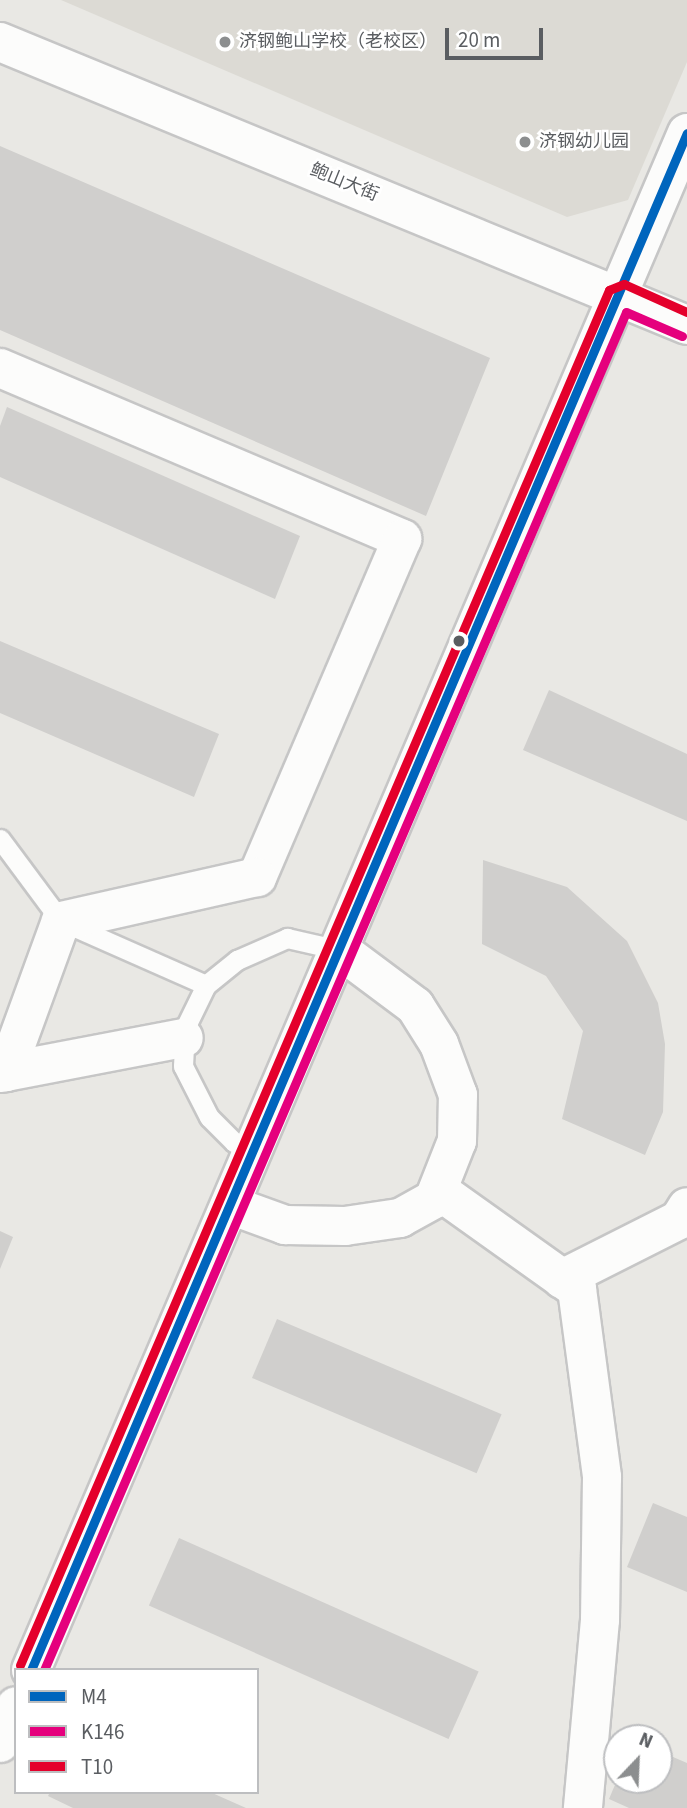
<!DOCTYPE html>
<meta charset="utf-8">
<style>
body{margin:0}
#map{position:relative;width:687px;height:1808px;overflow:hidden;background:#e9e8e4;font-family:"Source Sans 3","Noto Sans SC",sans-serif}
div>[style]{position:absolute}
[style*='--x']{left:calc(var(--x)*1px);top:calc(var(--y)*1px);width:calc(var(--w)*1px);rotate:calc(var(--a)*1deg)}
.education>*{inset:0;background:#dcdad4}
.building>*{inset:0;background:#d0cfcd;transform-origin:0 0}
.roads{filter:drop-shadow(2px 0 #c6c6c6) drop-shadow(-2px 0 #c6c6c6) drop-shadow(0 2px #c6c6c6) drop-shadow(0 -2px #c6c6c6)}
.lane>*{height:19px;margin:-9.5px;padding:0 9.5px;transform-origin:9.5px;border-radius:9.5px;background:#fcfcfb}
.street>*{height:38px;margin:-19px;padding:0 19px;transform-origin:19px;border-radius:19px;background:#fcfcfb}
.secondary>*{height:38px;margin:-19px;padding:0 19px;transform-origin:19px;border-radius:19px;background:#fcfcfb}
.bus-1>*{height:9px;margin:-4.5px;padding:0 4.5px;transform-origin:4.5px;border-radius:4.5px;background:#0065bd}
.bus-2>*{height:9px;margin:-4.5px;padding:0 4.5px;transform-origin:4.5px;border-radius:4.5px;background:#e5007d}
.bus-3>*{height:9px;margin:-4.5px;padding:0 4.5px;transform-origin:4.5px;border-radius:4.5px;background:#e4002b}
.dots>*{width:19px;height:19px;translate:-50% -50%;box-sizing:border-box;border:4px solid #fff;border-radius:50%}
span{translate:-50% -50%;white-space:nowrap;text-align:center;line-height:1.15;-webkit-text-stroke:5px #fff;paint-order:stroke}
.poi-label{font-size:18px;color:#5a5d61}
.left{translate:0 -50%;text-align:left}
.street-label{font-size:18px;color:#5a5d61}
.legend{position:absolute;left:14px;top:1668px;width:245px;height:126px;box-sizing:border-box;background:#fff;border:2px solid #bdbec0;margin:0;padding:9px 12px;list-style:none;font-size:21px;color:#5a5d61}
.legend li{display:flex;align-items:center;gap:14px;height:35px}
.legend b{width:35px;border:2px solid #bdbec0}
.north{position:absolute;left:603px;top:1724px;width:70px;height:70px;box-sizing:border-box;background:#fff;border:2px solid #bdbec0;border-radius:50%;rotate:23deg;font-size:19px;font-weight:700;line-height:28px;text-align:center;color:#5a5d61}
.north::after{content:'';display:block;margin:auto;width:24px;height:32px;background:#8c8e8f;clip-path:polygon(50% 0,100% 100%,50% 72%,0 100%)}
.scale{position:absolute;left:445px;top:28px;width:98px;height:32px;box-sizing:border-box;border:4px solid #5a5d61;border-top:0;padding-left:9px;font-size:21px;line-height:24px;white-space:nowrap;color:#5a5d61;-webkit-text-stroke:5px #fff;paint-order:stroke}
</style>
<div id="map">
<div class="education">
<div style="clip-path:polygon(61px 0,687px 0,687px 62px,628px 200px,567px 217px)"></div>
</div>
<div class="building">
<div style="clip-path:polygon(0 146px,490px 358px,426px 516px,0 330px)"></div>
<div style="clip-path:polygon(7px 407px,300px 536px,275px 599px,0 477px,0 426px)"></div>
<div style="clip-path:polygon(0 641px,219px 734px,194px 797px,0 713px)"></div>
<div style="clip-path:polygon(549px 690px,687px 754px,687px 821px,523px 750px)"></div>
<div style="clip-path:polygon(483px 860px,567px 887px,627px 941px,658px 1003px,665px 1044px,663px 1112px,645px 1155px,562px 1119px,583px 1031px,546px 976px,482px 944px)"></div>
<div style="clip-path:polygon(0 1231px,13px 1237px,0 1269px)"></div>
<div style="left:277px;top:1319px;width:244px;height:64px;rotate:23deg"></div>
<div style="clip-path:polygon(653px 1503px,687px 1517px,687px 1592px,627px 1567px)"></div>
<div style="left:179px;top:1538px;width:328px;height:74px;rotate:24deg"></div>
<div style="clip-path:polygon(659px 1751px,687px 1763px,687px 1808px,629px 1808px,609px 1799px,617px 1780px,659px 1780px)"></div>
<div style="clip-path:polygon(50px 1792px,210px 1792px,246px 1808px,73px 1808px,48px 1796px)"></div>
</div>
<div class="roads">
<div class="lane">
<div style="--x:0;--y:839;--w:102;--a:53.4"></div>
<div style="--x:61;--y:921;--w:158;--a:23.8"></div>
<div style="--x:254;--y:1151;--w:22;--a:-156"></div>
<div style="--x:234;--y:1142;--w:35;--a:-135"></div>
<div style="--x:209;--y:1117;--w:57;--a:-117"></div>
<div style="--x:183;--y:1066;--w:38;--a:-87"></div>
<div style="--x:185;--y:1028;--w:48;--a:-64"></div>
<div style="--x:206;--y:985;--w:40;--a:-39"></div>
<div style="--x:237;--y:960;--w:55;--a:-23.7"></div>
<div style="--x:287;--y:938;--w:54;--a:12.8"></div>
</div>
<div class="street">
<div style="--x:0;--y:368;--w:437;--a:23"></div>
<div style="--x:402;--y:539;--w:368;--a:113.2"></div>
<div style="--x:257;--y:877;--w:201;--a:167.3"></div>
<div style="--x:61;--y:921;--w:161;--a:110"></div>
<div style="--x:0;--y:1073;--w:187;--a:-10.8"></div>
<div style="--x:438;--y:1190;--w:171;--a:35.5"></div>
<div style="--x:577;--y:1289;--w:190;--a:82.4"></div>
<div style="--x:602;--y:1477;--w:143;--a:90.8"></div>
<div style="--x:600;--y:1620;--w:189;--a:95.2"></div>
<div style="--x:230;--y:1205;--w:59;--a:20"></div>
<div style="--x:285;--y:1225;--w:60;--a:1"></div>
<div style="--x:345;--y:1226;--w:56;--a:-8.3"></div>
<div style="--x:400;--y:1218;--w:39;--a:-29"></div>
<div style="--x:434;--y:1199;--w:62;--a:-68.4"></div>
<div style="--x:457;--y:1141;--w:46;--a:-88.8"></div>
<div style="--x:458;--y:1095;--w:54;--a:-110.4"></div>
<div style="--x:439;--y:1044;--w:45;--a:-122.3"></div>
<div style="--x:415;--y:1006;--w:94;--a:-143.3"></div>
<div style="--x:562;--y:1279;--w:131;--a:-26.8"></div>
<div style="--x:679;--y:1220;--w:15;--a:-58"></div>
</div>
<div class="secondary">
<div style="--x:0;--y:42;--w:743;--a:22.39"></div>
<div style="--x:31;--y:1670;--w:1671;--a:-66.89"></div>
<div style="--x:0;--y:1743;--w:40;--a:-66.6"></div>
</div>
</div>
<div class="bus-1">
<div style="--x:31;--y:1670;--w:1671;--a:-66.89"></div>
</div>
<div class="bus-2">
<div style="--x:44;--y:1670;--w:1477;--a:-66.8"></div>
<div style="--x:626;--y:312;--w:61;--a:23.2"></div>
</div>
<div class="bus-3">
<div style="--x:20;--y:1665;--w:1496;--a:-66.81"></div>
<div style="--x:609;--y:290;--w:16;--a:-22"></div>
<div style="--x:624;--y:284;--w:69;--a:24"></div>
</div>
<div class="dots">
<div style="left:225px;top:42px;background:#8c8e8f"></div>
<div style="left:525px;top:142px;background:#8c8e8f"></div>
<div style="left:459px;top:641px;background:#5a5d61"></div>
</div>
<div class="poi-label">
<span class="left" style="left:239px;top:42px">济钢鲍山学校（老校区）</span>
<span class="left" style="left:539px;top:142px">济钢幼儿园</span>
</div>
<div class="street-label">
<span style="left:344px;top:183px;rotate:22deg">鲍山大街</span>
</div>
<ul class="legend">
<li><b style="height:9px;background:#0065bd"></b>M4</li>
<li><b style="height:9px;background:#e5007d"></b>K146</li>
<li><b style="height:9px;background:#e4002b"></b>T10</li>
</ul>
<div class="north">N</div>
<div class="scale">20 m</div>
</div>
